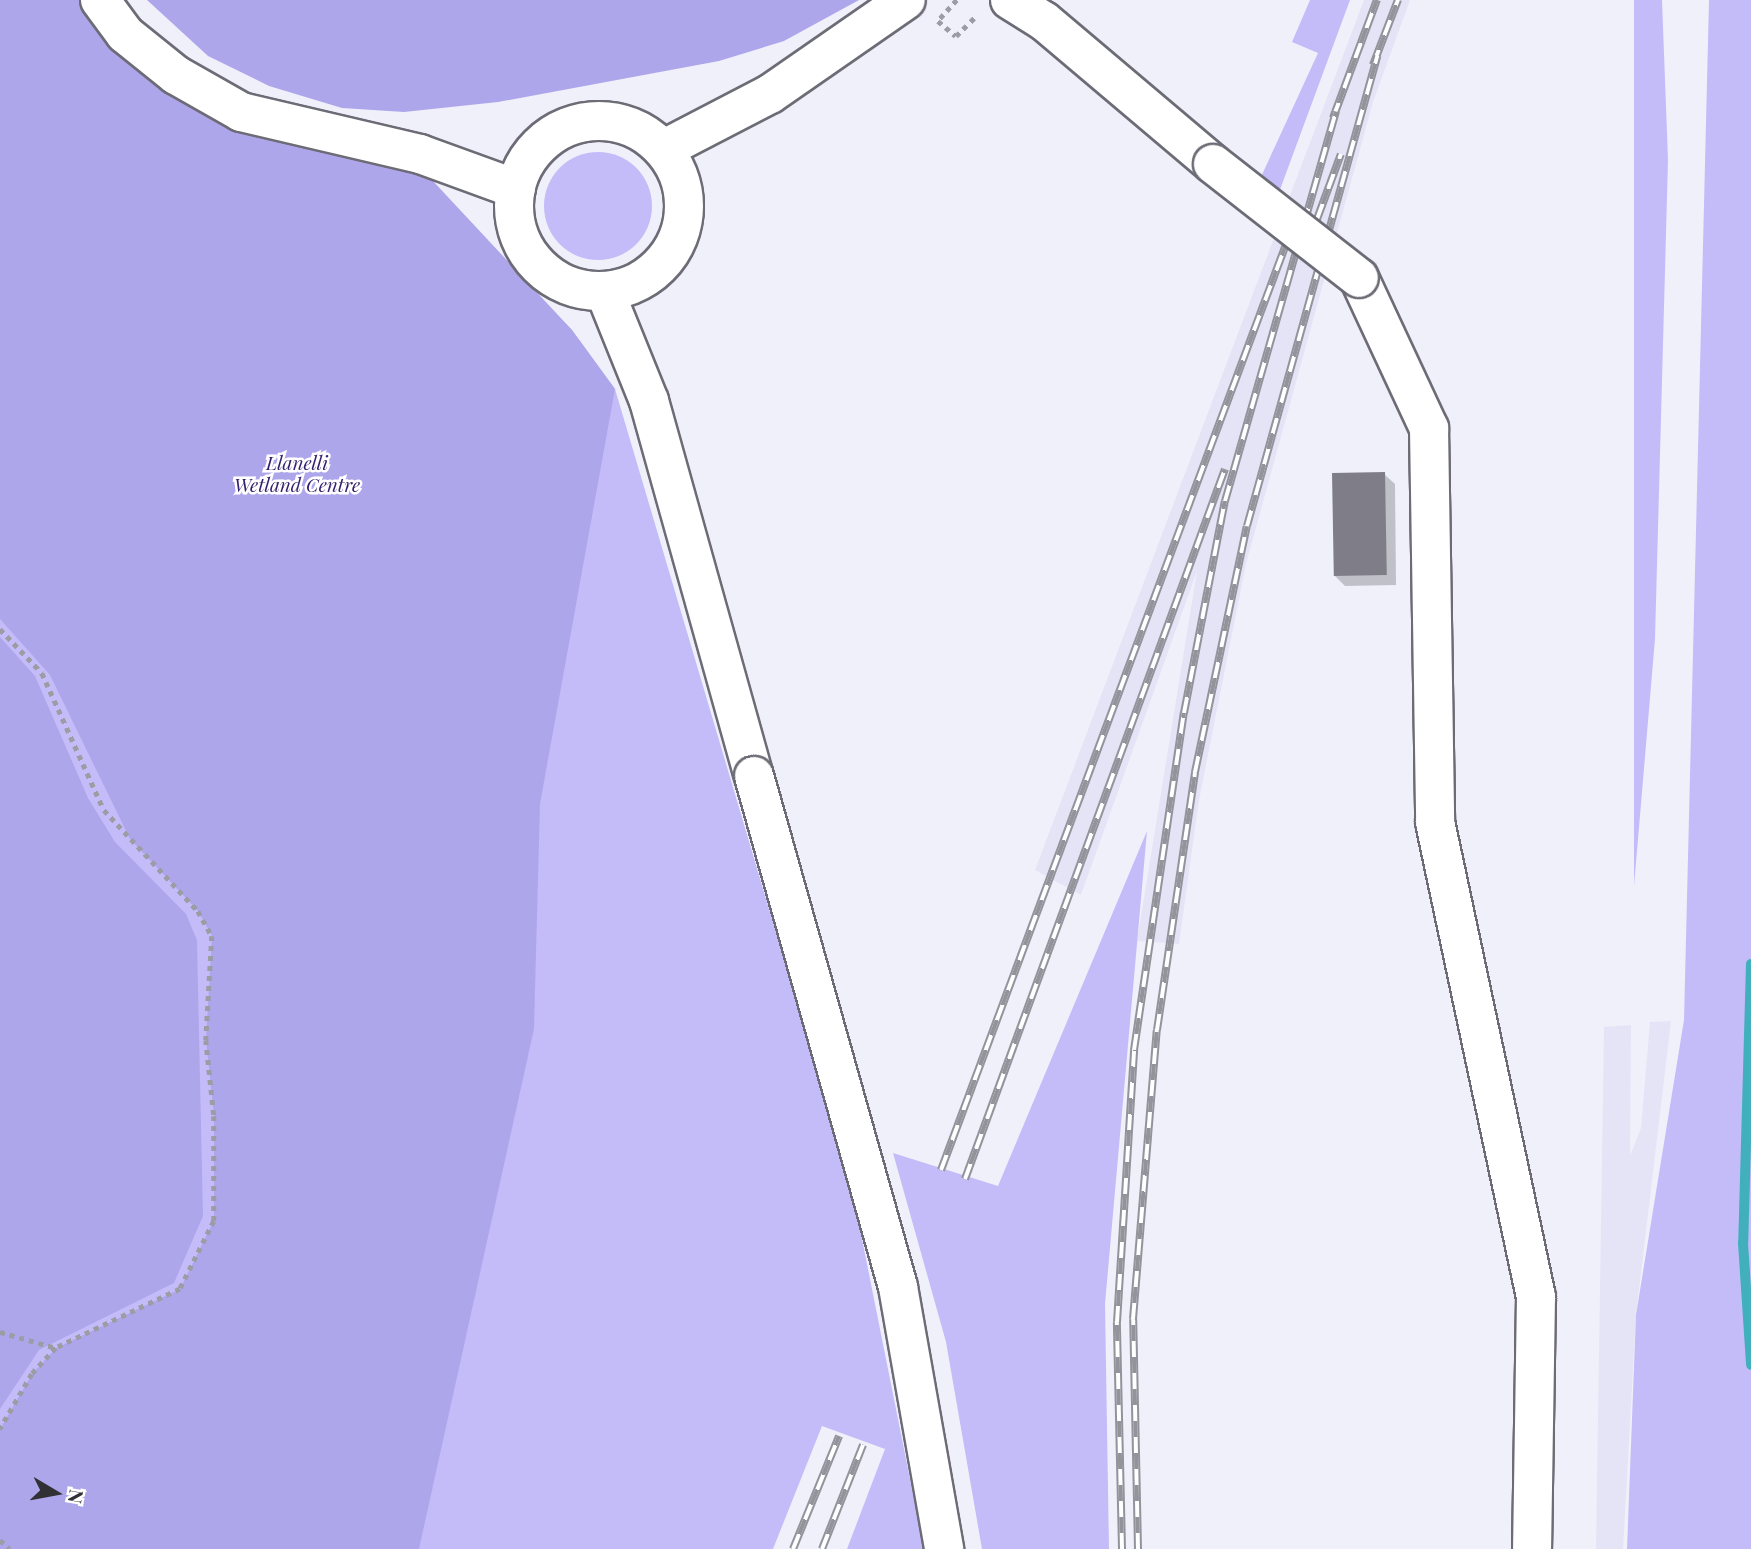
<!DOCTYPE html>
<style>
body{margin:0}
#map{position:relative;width:1751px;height:1549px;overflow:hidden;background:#f0f0fb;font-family:"Playfair Display",serif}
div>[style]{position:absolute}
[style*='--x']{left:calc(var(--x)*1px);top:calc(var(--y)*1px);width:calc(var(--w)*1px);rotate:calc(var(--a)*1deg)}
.built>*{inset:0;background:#e5e4f6}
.green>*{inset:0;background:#c3bcf9}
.round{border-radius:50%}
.forest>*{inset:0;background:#aea6eb}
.shadow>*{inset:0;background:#0003}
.stream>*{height:10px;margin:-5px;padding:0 5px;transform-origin:5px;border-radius:5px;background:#41afbc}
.building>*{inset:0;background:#7f7e88;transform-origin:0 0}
.path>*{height:4.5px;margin-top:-2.25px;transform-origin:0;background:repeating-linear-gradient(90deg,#9c9ca4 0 5px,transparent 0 10px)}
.roads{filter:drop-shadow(2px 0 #6d6c76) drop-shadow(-2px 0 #6d6c76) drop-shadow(0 2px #6d6c76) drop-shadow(0 -2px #6d6c76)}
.minor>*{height:38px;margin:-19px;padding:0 19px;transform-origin:19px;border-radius:19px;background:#fff}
.secondary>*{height:38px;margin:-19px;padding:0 19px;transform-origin:19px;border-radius:19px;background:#fff}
.secondary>.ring{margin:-19px;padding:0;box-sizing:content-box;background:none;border:38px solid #fff;border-radius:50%}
.rail>*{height:8px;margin-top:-4px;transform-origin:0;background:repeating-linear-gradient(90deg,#fff 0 16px,#93939b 0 32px);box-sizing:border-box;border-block:2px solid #93939b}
.bridges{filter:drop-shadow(2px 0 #6d6c76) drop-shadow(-2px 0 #6d6c76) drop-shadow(0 2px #6d6c76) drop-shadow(0 -2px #6d6c76)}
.minor-bridge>*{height:38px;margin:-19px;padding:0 19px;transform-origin:19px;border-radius:19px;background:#fff}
.secondary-bridge>*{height:38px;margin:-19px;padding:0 19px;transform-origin:19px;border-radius:19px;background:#fff}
span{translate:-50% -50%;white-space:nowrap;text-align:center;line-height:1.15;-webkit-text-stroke:5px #fff;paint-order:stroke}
.park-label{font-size:19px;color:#341f6e;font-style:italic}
.north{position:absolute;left:21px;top:1458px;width:70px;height:70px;-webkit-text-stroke:5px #fff;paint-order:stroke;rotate:100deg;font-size:19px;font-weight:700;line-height:28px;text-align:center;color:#313135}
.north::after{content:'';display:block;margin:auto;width:24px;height:32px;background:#313135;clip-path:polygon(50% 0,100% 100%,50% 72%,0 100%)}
</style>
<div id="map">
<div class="built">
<div style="clip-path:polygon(1364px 0,1410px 0,1373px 102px,1246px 564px,1199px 800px,1179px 944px,1137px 941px,1197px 571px,1081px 895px,1035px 870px)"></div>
<div style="clip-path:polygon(1671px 1021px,1636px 1315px,1623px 1549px,1596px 1549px,1604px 1027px,1631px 1025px,1630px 1156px,1641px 1128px,1650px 1022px)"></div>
</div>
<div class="green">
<div style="clip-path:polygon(0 0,125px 34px,516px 273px,572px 330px,615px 389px,852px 1189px,924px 1549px,847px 1549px,885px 1449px,822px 1426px,773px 1549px,0 1549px)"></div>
<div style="clip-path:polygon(1310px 0,1350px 0,1278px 195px,1260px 179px,1318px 53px,1292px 42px)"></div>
<div style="clip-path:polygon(1634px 0,1662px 0,1668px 160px,1655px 639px,1634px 886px)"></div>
<div style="clip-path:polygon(1709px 0,1751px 0,1751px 1549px,1627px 1549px,1636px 1315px,1684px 1020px)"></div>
<div class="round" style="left:544px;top:152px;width:108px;height:108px"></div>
<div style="clip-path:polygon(1147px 831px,1105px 1304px,1109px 1549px,982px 1549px,946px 1342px,893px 1153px,998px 1186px)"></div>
</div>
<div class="forest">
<div style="clip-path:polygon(0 0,100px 0,176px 75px,405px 151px,572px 330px,615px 389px,540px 804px,534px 1029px,419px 1549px,0 1549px,0 1429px,32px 1374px,56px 1348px,180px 1289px,214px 1220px,214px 1116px,206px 1040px,212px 936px,198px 911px,130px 839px,50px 675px,0 619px)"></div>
<div style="clip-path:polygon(147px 0,859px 0,784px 41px,719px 61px,498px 102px,404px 112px,342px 108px,269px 86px,208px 56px)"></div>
<div style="clip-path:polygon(0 637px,35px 676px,88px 798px,115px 842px,186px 914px,197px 940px,203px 1216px,174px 1283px,39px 1350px,0 1409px)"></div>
</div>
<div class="shadow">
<div style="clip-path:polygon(1384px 474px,1395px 484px,1396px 585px,1345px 586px,1335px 576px)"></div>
</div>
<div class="stream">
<div style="--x:1751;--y:964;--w:279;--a:91.6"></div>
<div style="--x:1743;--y:1243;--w:122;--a:86.2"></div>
</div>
<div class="building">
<div style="left:1385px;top:472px;width:103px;height:53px;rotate:89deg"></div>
</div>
<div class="path">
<div style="--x:957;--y:0;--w:28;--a:132"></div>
<div style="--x:938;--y:21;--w:23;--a:40"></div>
<div style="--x:956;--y:36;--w:28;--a:-45"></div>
<div style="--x:0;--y:629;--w:61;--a:46.3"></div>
<div style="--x:42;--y:673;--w:150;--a:65.7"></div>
<div style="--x:104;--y:810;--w:138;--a:47.1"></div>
<div style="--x:198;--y:911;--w:29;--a:61"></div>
<div style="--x:212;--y:936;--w:104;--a:93.3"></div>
<div style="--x:206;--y:1040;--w:76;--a:84"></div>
<div style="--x:214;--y:1116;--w:105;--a:90"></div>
<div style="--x:214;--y:1221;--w:76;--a:116.6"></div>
<div style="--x:180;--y:1289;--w:137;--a:154.6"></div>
<div style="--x:56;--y:1348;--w:35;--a:133"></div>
<div style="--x:32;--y:1374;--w:64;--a:120.2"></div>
<div style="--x:0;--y:1332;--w:58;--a:15.9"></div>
<div style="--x:0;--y:1540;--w:13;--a:42"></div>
</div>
<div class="roads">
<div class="minor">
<div style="--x:100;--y:0;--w:42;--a:53.7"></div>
<div style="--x:125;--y:34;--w:65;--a:38.8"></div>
<div style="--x:176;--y:75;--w:75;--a:29.6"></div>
<div style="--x:241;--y:112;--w:184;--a:13.2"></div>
<div style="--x:420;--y:154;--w:102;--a:20"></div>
<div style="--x:1010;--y:0;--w:40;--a:32"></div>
<div style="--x:1044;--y:21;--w:221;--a:40.2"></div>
<div style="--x:1359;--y:278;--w:166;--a:65"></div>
<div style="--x:1429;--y:428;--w:394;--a:89.1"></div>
<div style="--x:1435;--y:822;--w:486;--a:78"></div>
<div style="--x:1536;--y:1297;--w:252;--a:90.9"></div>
</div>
<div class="secondary">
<div class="ring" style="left:514px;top:121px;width:132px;height:132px"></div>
<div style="--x:664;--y:149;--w:119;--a:-27.4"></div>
<div style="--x:770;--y:94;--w:165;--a:-34.7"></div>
<div style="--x:605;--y:292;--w:118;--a:68"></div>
<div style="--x:649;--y:401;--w:389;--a:74.4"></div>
</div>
</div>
<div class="rail">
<div style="--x:1373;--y:65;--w:70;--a:-69"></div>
<div style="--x:1333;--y:118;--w:126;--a:-69.6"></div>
<div style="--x:1306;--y:249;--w:101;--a:-69.8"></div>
<div style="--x:941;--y:1170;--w:1011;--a:-69.56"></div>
<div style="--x:965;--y:1179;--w:756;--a:-69.89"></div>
<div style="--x:793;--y:1549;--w:122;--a:-67.8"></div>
<div style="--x:822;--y:1549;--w:112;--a:-68.5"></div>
<div style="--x:1122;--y:1549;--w:227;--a:-91.3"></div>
<div style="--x:1117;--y:1322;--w:273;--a:-86.4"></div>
<div style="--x:1134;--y:1050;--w:341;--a:-81.6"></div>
<div style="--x:1184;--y:713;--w:216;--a:-79.1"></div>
<div style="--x:1225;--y:501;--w:405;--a:-74.1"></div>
<div style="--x:1138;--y:1549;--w:230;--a:-91.2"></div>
<div style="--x:1133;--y:1319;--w:290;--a:-85.3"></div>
<div style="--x:1157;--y:1030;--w:261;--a:-81.6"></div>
<div style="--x:1195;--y:772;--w:251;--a:-78.1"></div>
<div style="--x:1247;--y:526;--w:488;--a:-74.5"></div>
</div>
<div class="bridges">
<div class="minor-bridge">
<div style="--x:1213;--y:164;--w:185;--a:38"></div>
</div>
<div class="secondary-bridge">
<div style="--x:754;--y:776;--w:531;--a:74.26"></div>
<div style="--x:898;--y:1287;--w:266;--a:80"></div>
</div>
</div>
<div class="park-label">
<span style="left:297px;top:474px">Llanelli<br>Wetland Centre</span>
</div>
<div class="north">N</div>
</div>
